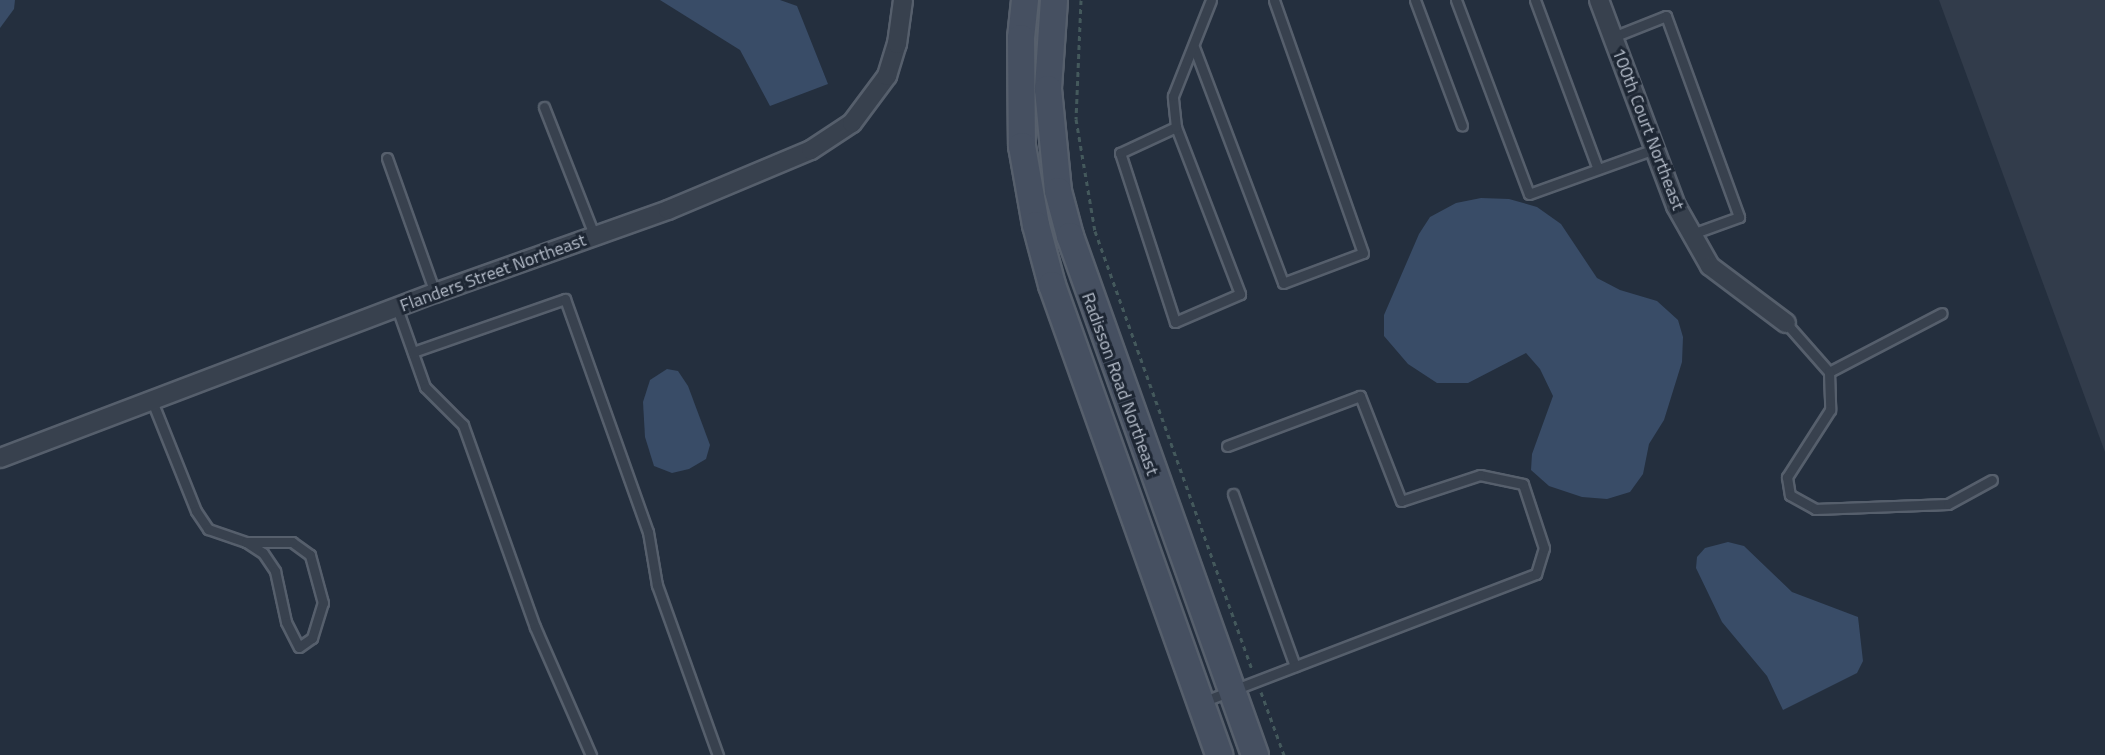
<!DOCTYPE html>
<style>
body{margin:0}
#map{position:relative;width:2105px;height:755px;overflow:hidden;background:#242f3e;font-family:"Titillium Web",sans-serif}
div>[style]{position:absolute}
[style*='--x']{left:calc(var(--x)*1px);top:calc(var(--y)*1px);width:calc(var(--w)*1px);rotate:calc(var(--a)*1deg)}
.airport>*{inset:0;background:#323c4b}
.water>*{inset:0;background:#394c67}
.path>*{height:3px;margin-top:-1.5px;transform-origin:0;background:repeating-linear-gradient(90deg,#44595c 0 4.5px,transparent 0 9px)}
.roads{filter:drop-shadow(2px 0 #565f6c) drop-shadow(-2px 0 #565f6c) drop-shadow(0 2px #565f6c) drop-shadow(0 -2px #565f6c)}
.lane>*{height:9px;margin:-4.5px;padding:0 4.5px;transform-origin:4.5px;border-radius:4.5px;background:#38414e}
.street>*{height:18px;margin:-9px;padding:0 9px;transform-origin:9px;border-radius:9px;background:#38414e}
.secondary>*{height:26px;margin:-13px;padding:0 13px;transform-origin:13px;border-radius:13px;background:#465061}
span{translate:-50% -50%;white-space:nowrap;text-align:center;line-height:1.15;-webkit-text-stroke:6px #1d2633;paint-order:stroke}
.street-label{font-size:18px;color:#b4bcc9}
</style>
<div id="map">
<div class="airport">
<div style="clip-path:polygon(1939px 0,2105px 0,2105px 452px)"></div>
</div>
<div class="water">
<div style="clip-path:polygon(0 0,15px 0,14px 9px,0 28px)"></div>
<div style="clip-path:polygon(660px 0,780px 0,797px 6px,828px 84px,770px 106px,740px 50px)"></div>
<div style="clip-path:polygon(1481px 198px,1509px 199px,1537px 207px,1561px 224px,1597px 278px,1620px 290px,1657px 301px,1678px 320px,1683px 337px,1682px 362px,1664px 420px,1649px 444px,1643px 474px,1630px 492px,1607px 499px,1582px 497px,1549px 486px,1531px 470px,1532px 454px,1553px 396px,1540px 369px,1526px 353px,1468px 383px,1437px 383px,1408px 364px,1384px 336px,1384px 315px,1419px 234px,1430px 217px,1456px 203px)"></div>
<div style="clip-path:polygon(667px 369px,678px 371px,688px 386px,710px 445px,706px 459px,689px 469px,672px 473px,654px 466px,645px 437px,643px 402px,650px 380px)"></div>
<div style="clip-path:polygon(1728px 542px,1744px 546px,1792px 592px,1858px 617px,1863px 661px,1857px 673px,1783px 710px,1767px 676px,1722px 622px,1696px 568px,1697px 557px,1705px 548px)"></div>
</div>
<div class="path">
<div style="--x:1081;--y:0;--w:119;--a:92.4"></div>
<div style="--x:1076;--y:119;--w:114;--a:80.4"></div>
<div style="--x:1095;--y:231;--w:468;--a:70.3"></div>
<div style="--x:1261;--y:692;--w:67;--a:69.9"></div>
</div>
<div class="roads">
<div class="lane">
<div style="--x:1415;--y:0;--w:134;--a:69.5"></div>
<div style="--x:1456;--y:0;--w:207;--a:69.4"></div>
<div style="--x:1529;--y:194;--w:134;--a:-19.7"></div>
<div style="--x:1535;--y:0;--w:180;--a:69.6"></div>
<div style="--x:1613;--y:37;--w:57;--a:-21.6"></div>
<div style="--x:1666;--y:16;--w:214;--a:70"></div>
<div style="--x:1739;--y:217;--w:50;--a:160.1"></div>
<div style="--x:1194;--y:47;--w:252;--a:69.3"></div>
<div style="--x:1283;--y:283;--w:85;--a:-20.6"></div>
<div style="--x:1363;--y:253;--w:268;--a:-109.4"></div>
<div style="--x:544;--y:107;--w:140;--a:68.6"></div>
<div style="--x:1176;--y:127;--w:179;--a:69"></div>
<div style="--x:1240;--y:294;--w:71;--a:156.7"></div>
<div style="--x:1175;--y:322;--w:178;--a:-108"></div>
<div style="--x:1120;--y:153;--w:62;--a:-24.9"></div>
<div style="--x:1176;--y:127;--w:31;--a:-96"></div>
<div style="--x:1173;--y:96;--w:103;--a:-68.4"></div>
<div style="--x:387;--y:158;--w:143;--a:70.4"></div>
<div style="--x:397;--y:308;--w:84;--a:70.5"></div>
<div style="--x:425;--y:387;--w:54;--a:45"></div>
<div style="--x:463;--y:425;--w:214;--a:70.4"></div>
<div style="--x:535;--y:627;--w:140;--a:66.4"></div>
<div style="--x:1786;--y:323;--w:65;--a:48.7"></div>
<div style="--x:1829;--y:372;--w:127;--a:-27.6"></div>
<div style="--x:413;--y:352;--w:161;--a:-19.2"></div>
<div style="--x:565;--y:299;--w:247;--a:70.4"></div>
<div style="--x:648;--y:532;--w:54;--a:80.4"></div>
<div style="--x:657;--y:585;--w:181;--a:70.3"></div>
<div style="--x:1829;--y:372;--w:38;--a:88"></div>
<div style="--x:1830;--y:410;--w:80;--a:122.7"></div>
<div style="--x:1787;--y:477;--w:18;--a:81"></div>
<div style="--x:1790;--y:495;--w:29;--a:29"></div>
<div style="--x:1815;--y:509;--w:133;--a:-2.2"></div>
<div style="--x:1948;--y:504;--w:50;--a:-28.6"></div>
<div style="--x:152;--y:401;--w:118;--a:68.2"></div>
<div style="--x:196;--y:511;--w:22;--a:56"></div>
<div style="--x:208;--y:529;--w:40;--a:18.9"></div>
<div style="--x:246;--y:542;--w:20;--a:33"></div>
<div style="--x:263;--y:553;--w:22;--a:56"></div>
<div style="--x:275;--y:571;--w:52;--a:77.8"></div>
<div style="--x:286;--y:622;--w:28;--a:63"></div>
<div style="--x:299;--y:647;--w:16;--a:-35"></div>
<div style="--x:312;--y:638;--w:37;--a:-73"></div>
<div style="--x:323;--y:603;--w:50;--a:-105.2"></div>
<div style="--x:310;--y:555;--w:22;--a:-144"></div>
<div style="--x:292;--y:542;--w:46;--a:180"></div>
<div style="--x:1233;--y:494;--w:183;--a:70.2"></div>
<div style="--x:1202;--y:702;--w:358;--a:-21"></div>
<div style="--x:1536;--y:574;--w:27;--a:-73"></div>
<div style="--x:1544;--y:548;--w:67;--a:-108.2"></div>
<div style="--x:1523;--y:484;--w:44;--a:-168.2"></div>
<div style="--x:1480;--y:475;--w:83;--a:161.8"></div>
<div style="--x:1401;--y:501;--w:113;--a:-111.3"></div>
<div style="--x:1360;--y:396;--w:142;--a:159.4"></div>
</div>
<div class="street">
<div style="--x:1599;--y:0;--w:220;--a:69.5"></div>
<div style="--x:1676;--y:206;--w:69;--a:60.5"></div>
<div style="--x:1710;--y:266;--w:95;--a:36.9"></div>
<div style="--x:0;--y:458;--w:465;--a:-20.8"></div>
<div style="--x:435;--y:293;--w:247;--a:-19.6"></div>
<div style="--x:668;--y:210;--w:155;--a:-22.8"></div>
<div style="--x:811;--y:150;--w:49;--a:-33.4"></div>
<div style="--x:852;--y:123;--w:59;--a:-53.3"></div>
<div style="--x:887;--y:76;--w:34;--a:-73"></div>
<div style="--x:897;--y:44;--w:44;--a:-82.2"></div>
</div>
<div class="secondary">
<div style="--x:1025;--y:0;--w:38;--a:96"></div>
<div style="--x:1021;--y:38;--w:108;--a:89.5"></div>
<div style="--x:1022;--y:146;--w:80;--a:80"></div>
<div style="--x:1036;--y:225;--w:62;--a:75.1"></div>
<div style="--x:1052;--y:285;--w:499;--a:70.4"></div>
<div style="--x:1054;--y:0;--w:89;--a:93.9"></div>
<div style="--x:1048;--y:89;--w:102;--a:84.4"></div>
<div style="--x:1058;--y:191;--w:47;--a:75.1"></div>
<div style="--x:1070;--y:236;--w:551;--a:70.38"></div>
</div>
</div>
<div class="street-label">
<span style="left:1648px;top:129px;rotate:69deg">100th Court Northeast</span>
<span style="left:493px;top:273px;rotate:-20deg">Flanders Street Northeast</span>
<span style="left:1120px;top:384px;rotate:70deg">Radisson Road Northeast</span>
</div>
</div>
